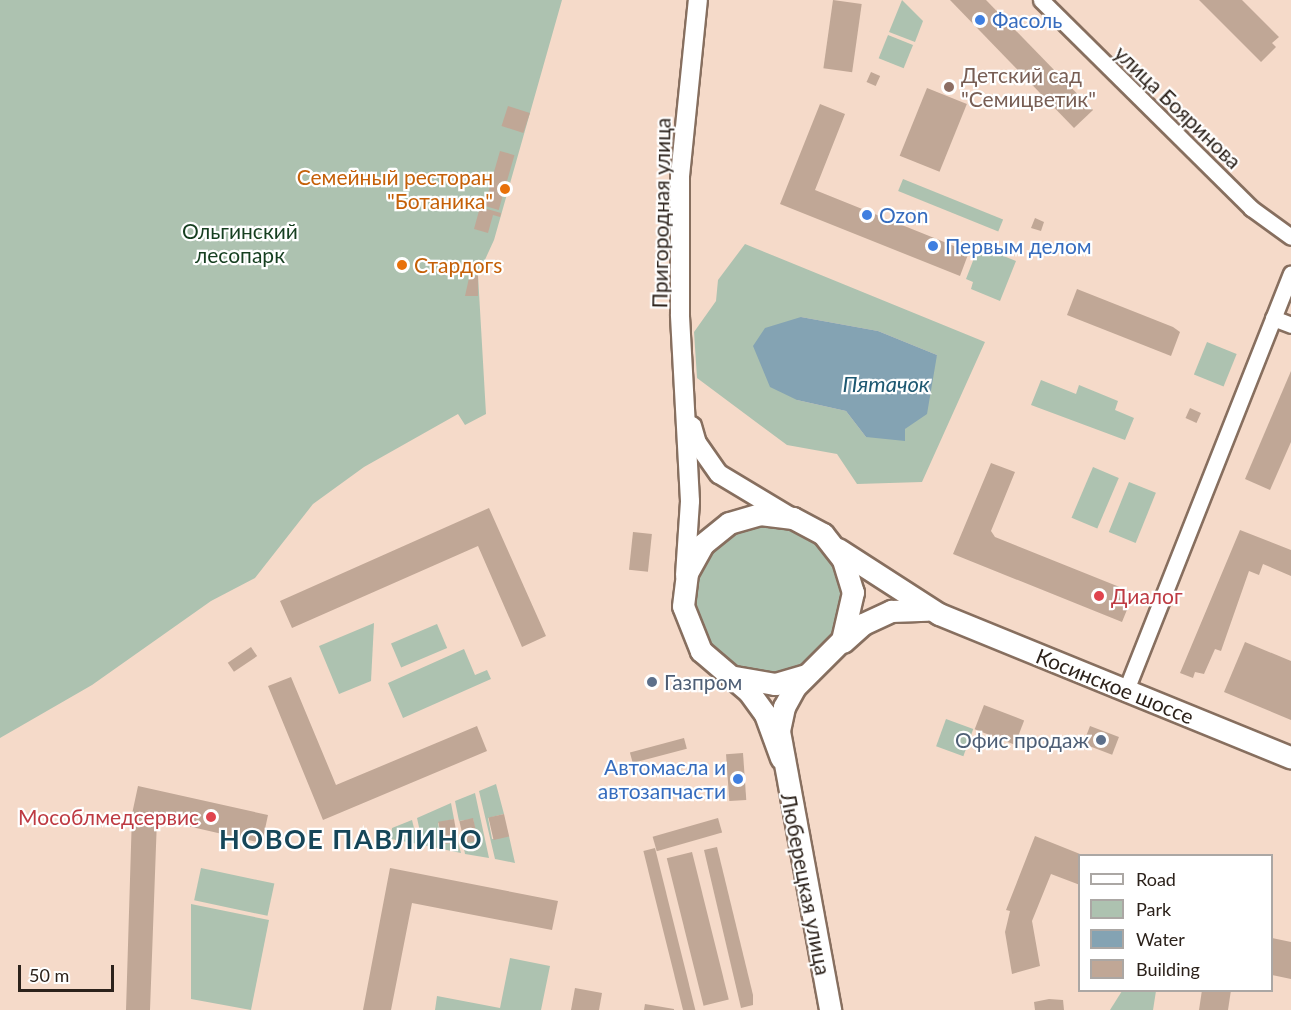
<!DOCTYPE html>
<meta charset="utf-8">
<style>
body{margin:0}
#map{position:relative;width:1291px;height:1010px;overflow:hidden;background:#f5dac9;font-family:Lato,sans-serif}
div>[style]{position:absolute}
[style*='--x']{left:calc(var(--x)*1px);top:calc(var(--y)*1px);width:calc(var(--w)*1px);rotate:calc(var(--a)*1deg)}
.green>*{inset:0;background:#adc2b0;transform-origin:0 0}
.round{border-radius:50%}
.water>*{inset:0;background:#84a3b3}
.building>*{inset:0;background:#c0a796;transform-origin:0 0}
.roads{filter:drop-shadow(2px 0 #876f5f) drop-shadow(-2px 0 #876f5f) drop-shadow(0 2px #876f5f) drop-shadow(0 -2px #876f5f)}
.minor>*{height:15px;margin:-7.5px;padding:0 7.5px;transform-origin:7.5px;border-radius:7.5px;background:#fff}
.tertiary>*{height:18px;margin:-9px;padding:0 9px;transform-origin:9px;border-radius:9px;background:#fff}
.secondary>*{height:21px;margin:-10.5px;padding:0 10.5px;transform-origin:10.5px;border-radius:10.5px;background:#fff}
.dots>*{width:16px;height:16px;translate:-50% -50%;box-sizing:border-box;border:3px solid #fff;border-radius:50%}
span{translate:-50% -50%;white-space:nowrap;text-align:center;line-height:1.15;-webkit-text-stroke:4.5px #fff;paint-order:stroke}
.shop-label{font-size:21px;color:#366cbe}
.left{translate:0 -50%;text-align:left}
.right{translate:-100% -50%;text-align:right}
.education-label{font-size:21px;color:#785e54}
.street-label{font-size:21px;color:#2c221b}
.food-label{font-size:21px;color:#c56008}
.park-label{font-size:21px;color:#163f20}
.health-label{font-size:21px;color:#be3a42}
.service-label{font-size:21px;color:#4e5e75}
.water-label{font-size:22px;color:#1e5871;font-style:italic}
.district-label{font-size:27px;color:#164659;font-weight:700;letter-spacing:1.5px}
.legend{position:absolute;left:1078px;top:854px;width:195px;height:138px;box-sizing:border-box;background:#fff;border:2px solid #aba7a4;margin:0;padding:8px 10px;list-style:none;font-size:18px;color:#2c221b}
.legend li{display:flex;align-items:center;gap:12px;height:30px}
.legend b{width:30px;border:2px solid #aba7a4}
.scale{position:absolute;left:18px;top:965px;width:96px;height:27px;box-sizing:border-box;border:3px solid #2c221b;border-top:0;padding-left:8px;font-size:18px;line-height:21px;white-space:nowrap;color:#2c221b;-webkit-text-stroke:4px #fff;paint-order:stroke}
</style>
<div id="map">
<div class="green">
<div style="clip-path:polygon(0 0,562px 0,494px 240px,478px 275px,486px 414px,465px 425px,458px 414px,364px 467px,313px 504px,255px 578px,211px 601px,92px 685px,0 738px)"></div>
<div style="clip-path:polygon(902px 0,923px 21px,915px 42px,889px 32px)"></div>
<div style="left:888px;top:35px;width:27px;height:25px;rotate:22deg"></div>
<div style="left:903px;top:179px;width:108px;height:13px;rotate:22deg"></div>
<div style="clip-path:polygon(evenodd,745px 244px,985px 342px,922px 482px,857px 484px,837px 454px,787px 445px,697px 378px,694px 332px,716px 301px,718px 280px,745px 244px,801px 317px,878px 331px,937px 355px,905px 429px,866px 437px,846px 411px,797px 400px,801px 317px)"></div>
<div style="clip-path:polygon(986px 249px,1016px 261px,1000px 301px,971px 289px,973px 282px,966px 279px,976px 253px,984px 256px)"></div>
<div style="left:1207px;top:342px;width:32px;height:35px;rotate:22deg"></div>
<div style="clip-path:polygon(1041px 380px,1076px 394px,1079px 385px,1118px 401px,1115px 410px,1134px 418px,1125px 440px,1031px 405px)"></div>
<div style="left:1093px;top:467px;width:28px;height:55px;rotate:23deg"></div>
<div style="left:1129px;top:482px;width:29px;height:54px;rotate:22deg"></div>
<div class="round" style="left:693px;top:524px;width:150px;height:150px"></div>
<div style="clip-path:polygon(374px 623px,371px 681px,339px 694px,319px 646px)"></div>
<div style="left:437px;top:624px;width:26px;height:50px;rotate:67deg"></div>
<div style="clip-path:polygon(464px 649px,475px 675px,487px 670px,491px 679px,403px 718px,388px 683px)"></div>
<div style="left:946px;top:719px;width:29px;height:29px;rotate:20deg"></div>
<div style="clip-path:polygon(496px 784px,504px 814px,488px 818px,492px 839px,509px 836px,515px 863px,495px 859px,479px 791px)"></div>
<div style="clip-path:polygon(475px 793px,489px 858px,465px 854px,463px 843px,477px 840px,473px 819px,459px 821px,455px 801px)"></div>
<div style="clip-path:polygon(451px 803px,454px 819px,438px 823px,442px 844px,458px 842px,461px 853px,423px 845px,417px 818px)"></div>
<div style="clip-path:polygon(412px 820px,418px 844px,391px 839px,392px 828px)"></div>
<div style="left:201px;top:868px;width:75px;height:33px;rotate:12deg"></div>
<div style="clip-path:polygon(191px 904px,269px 920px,251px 1010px,191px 999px)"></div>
<div style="clip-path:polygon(510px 958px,550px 966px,541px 1010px,435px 1010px,437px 996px,500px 1008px)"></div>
<div style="clip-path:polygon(1122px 991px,1156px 991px,1153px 1010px,1110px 1010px)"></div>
</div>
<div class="water">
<div style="clip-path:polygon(801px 317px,878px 331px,937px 355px,927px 414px,905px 429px,905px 441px,866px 437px,846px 411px,797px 400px,770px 387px,753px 346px,765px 328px)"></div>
</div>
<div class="building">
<div style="left:833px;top:0;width:29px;height:69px;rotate:8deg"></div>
<div style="clip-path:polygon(950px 0,986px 0,1093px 110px,1074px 128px)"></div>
<div style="clip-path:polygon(1199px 0,1242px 0,1279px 37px,1272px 43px,1276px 47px,1261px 62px)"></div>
<div style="left:871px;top:72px;width:10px;height:11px;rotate:24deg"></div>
<div style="left:927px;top:88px;width:43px;height:73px;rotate:22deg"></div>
<div style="clip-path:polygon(820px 104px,845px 114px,815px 190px,969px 252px,960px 276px,780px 204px)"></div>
<div style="left:508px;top:106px;width:23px;height:21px;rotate:18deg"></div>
<div style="left:500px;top:151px;width:15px;height:57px;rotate:16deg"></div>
<div style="clip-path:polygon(480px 207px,501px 213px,500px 217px,493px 215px,488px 233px,474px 229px)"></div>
<div style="clip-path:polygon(1035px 218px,1044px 222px,1041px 231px,1031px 228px)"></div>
<div style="clip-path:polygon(478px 275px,478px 296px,465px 296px,469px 278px)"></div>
<div style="clip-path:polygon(1077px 289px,1173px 327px,1180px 332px,1171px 356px,1067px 315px)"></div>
<div style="clip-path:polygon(1291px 371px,1291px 442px,1270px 490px,1245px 479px)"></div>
<div style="left:1190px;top:408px;width:12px;height:11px;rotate:24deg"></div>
<div style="clip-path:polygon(991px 463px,1015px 472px,991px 531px,995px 537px,1127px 590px,1133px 595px,1122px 622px,953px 554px)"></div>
<div style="clip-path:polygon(489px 508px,546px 636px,522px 647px,478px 546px,292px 628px,280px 601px)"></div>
<div style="clip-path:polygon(1240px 530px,1291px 550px,1291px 576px,1263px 564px,1259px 575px,1249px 571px,1221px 651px,1215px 649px,1204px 674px,1195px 672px,1193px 678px,1180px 673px)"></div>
<div style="left:633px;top:532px;width:19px;height:38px;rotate:6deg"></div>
<div style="clip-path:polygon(1245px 642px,1291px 661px,1291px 720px,1224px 692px)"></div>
<div style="left:251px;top:647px;width:11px;height:28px;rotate:56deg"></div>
<div style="clip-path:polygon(291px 677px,336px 785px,477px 726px,487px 751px,323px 820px,268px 686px)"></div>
<div style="left:984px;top:705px;width:43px;height:26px;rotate:21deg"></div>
<div style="left:1090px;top:726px;width:31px;height:19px;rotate:21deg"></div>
<div style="left:684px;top:738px;width:11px;height:56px;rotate:75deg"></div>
<div style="left:743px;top:753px;width:47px;height:17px;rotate:86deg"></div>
<div style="clip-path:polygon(138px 786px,268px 815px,262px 843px,157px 819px,150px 1010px,126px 1010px,132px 814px)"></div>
<div style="left:504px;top:814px;width:23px;height:16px;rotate:77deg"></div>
<div style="left:473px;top:818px;width:23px;height:14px;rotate:77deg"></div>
<div style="left:718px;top:818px;width:15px;height:68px;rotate:74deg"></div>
<div style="left:454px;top:819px;width:23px;height:16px;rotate:80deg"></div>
<div style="clip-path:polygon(1035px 836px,1080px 854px,1080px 885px,1051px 874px,1032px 921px,1040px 966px,1012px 974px,1005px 932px,1010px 911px,1006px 910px)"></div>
<div style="clip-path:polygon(717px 847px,753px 995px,753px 1005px,741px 1008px,704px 850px)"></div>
<div style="left:655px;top:848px;width:167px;height:12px;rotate:76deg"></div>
<div style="left:692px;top:852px;width:152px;height:26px;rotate:76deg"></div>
<div style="clip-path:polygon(390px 868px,558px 901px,552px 930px,412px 903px,391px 1010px,363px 1010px)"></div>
<div style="clip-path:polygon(1272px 938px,1291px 942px,1291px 979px,1272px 975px)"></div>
<div style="clip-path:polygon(575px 988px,602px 993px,599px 1010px,571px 1010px)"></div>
<div style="clip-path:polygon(1202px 990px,1231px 990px,1228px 1010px,1199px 1010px)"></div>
<div style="clip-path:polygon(1049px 999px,1063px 1000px,1064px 1010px,1035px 1010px,1034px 1002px)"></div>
<div style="clip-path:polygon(645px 1004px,674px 1009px,674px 1010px,644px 1010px)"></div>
</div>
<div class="roads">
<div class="minor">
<div style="--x:1041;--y:0;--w:296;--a:44.7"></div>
<div style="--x:1251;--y:208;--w:49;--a:35.9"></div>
<div style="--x:1273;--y:318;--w:19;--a:21"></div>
<div style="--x:1126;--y:690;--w:448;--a:-68.4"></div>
</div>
<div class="tertiary">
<div style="--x:692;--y:426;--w:18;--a:74"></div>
<div style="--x:697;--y:443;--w:38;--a:55"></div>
<div style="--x:719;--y:474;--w:82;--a:31"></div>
<div style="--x:685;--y:575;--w:74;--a:-86.1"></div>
<div style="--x:690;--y:501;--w:187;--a:-93.1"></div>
<div style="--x:680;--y:314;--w:138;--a:-90"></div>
<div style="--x:680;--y:176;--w:177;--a:-84.2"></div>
</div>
<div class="secondary">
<div style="--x:838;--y:549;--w:120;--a:32.8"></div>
<div style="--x:939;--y:614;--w:380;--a:22.2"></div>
<div style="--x:843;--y:642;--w:27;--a:-42"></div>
<div style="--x:863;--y:624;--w:31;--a:-25"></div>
<div style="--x:891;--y:611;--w:36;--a:-2"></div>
<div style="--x:735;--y:677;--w:41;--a:9.9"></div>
<div style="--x:775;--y:684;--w:32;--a:-16"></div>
<div style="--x:781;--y:758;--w:47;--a:-110"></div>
<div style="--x:765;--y:714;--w:29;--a:-126"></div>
<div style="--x:748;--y:691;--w:62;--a:-139.6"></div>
<div style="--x:701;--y:651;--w:48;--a:-111.8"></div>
<div style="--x:683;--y:606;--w:33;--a:-83"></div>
<div style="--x:687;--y:573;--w:33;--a:-61"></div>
<div style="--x:703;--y:544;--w:33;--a:-39"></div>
<div style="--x:729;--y:523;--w:32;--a:-16"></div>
<div style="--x:760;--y:514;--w:33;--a:7"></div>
<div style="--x:793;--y:518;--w:34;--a:28"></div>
<div style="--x:823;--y:534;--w:33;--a:52"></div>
<div style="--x:843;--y:560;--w:34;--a:73"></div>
<div style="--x:853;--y:592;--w:49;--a:102.9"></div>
<div style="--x:842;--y:640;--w:66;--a:135"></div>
<div style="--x:795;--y:687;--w:23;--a:119"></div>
<div style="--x:784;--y:707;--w:25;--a:102"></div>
<div style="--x:779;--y:731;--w:284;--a:79.6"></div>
</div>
</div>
<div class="dots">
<div style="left:980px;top:20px;background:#3f7fe0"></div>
<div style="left:949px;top:87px;background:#8d6e63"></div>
<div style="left:505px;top:189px;background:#e8710a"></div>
<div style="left:867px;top:215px;background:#3f7fe0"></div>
<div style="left:933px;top:246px;background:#3f7fe0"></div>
<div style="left:402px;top:265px;background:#e8710a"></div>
<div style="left:1099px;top:596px;background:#e0444e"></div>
<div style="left:652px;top:682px;background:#5c6f8a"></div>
<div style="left:1101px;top:740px;background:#5c6f8a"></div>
<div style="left:738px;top:779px;background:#3f7fe0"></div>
<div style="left:211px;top:817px;background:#e0444e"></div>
</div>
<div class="shop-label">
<span class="left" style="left:992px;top:20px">Фасоль</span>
<span class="left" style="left:879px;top:215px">Ozon</span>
<span class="left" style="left:945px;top:246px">Первым делом</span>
<span class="right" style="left:726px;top:779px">Автомасла и<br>автозапчасти</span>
</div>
<div class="education-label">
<span class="left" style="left:961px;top:87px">Детский сад<br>"Семицветик"</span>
</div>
<div class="street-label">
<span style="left:1178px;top:107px;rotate:44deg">улица Бояринова</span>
<span style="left:661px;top:213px;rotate:-89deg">Пригородная улица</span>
<span style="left:1115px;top:686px;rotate:22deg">Косинское шоссе</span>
<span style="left:806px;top:884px;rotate:79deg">Люберецкая улица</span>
</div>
<div class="food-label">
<span class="right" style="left:493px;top:189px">Семейный ресторан<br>"Ботаника"</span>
<span class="left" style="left:414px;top:265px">Стардогs</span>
</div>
<div class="park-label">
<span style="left:240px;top:243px">Ольгинский<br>лесопарк</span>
</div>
<div class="health-label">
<span class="left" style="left:1111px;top:596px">Диалог</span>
<span class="right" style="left:199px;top:817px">Мособлмедсервис</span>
</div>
<div class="service-label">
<span class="left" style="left:664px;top:682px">Газпром</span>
<span class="right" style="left:1089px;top:740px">Офис продаж</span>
</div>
<div class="water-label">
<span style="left:886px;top:384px">Пятачок</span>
</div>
<div class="district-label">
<span style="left:351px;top:839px">НОВОЕ ПАВЛИНО</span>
</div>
<ul class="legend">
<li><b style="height:8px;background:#fff"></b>Road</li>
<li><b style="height:16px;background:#adc2b0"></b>Park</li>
<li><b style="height:16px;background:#84a3b3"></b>Water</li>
<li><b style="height:16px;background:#c0a796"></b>Building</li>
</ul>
<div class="scale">50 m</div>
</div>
